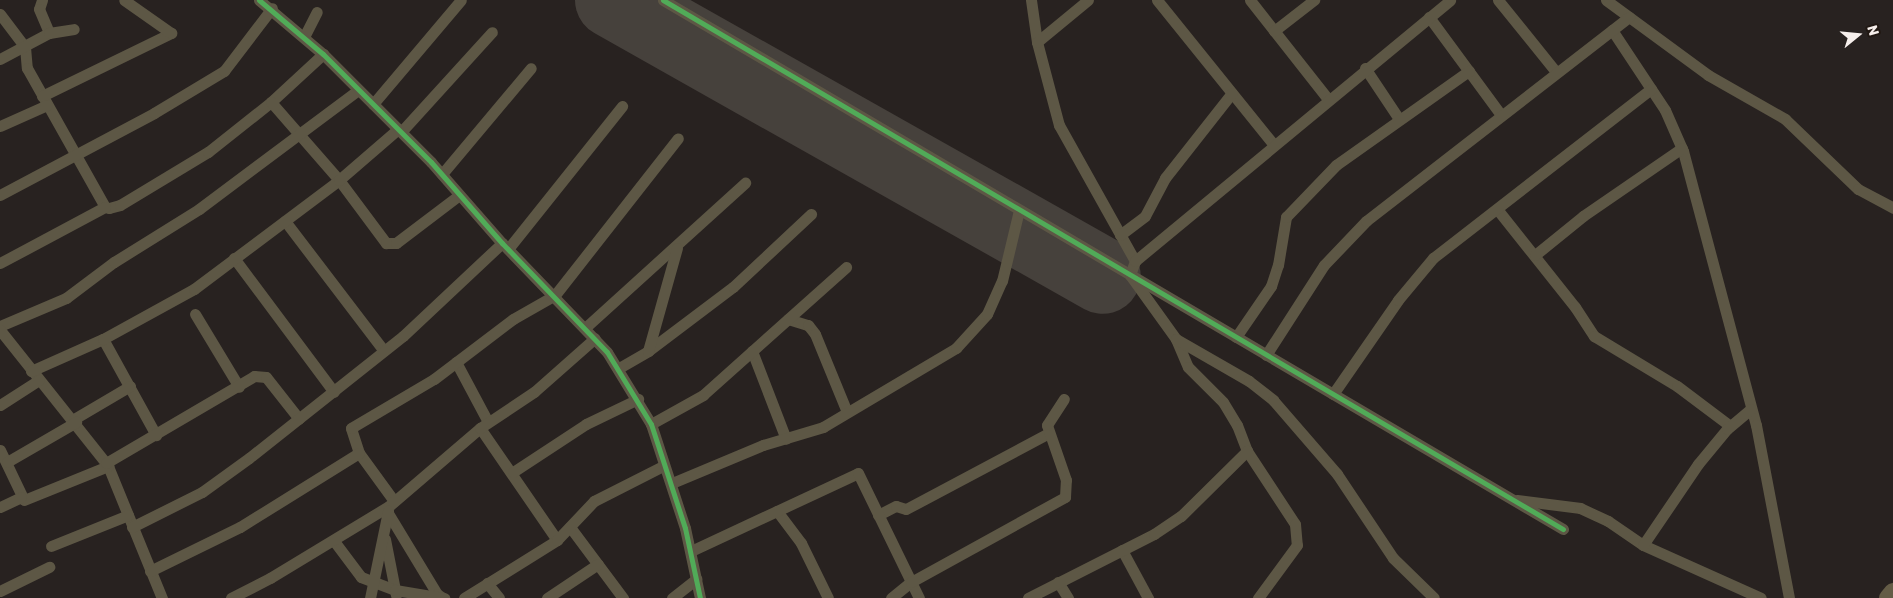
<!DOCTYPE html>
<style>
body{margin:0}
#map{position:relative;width:1893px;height:598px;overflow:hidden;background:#282220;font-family:Rubik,sans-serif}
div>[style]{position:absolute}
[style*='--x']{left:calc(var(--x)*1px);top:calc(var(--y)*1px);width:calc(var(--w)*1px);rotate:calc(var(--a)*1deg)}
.runway>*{height:76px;margin:-38px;padding:0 38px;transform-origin:38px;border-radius:38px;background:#46413c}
.minor>*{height:11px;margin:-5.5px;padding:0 5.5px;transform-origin:5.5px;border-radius:5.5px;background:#5d5745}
.trunk>*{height:18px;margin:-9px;padding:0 9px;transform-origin:9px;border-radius:9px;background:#645c46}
.cycleway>*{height:5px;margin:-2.5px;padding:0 2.5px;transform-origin:2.5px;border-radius:2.5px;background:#51ab58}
span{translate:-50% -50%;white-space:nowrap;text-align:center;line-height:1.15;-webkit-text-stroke:4px #211813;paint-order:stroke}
.north{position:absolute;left:1833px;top:10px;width:50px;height:50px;-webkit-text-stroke:4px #211813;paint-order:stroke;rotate:73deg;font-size:14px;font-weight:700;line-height:20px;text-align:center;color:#f6efec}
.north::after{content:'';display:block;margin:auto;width:18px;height:22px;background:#f6efec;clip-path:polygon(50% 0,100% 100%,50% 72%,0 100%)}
</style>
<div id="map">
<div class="runway">
<div style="--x:613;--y:0;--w:562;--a:29.39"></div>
</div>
<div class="minor">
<div style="--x:42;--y:0;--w:9;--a:108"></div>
<div style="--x:39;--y:9;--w:26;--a:67"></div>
<div style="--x:259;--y:0;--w:84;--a:40.2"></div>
<div style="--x:323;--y:54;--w:153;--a:45"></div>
<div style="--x:431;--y:162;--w:108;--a:48.8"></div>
<div style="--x:502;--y:243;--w:151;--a:46.1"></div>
<div style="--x:607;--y:352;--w:84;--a:58.6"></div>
<div style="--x:651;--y:424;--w:109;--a:71.9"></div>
<div style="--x:685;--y:528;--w:72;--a:77.9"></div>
<div style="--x:663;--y:0;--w:1044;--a:30.45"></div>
<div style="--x:1031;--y:0;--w:42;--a:81.9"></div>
<div style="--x:1037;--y:42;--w:86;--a:75.2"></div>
<div style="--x:1059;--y:125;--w:156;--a:60.8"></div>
<div style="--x:1135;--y:261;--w:15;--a:110"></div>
<div style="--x:1130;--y:275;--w:79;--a:54.3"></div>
<div style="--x:1176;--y:339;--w:30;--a:67"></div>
<div style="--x:1188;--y:367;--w:49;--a:45"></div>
<div style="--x:1223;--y:402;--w:27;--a:59"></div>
<div style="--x:1237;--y:425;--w:28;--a:69"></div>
<div style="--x:1247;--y:451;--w:87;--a:56.7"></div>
<div style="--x:1295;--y:524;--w:21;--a:85"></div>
<div style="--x:1297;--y:545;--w:66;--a:126.3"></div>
<div style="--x:1157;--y:0;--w:185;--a:51.1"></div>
<div style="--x:1250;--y:0;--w:126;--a:51.8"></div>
<div style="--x:1498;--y:0;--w:92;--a:51.1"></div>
<div style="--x:1606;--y:0;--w:127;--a:36.3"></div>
<div style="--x:1708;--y:75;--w:89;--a:29.7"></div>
<div style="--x:1785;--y:119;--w:101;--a:43.8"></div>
<div style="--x:1858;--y:189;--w:40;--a:28"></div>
<div style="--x:0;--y:14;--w:41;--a:52.9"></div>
<div style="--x:25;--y:47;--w:21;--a:85"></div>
<div style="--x:27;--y:68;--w:159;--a:60.7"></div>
<div style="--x:105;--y:207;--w:4;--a:14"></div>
<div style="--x:109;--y:208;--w:11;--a:-15"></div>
<div style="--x:120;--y:205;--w:103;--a:-31.1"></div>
<div style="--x:208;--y:152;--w:80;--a:-38.4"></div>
<div style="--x:271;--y:102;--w:71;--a:-42.7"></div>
<div style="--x:1429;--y:17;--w:122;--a:53.7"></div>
<div style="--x:1612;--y:30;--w:96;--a:56.5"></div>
<div style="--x:1665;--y:110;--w:45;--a:66.3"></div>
<div style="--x:1683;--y:151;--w:284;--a:75.1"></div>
<div style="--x:1756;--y:425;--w:176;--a:79.2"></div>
<div style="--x:1274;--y:31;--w:51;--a:-37.8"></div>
<div style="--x:304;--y:37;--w:28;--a:-63"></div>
<div style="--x:1037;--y:42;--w:66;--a:-39.5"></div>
<div style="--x:0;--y:59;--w:55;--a:-28"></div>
<div style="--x:49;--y:33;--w:25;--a:-9"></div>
<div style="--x:1365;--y:68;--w:61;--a:56.3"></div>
<div style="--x:42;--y:96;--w:144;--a:-26"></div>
<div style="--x:171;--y:33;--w:57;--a:-144.9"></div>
<div style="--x:271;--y:102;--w:103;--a:48.9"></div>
<div style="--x:339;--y:180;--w:79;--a:53.3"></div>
<div style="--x:386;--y:243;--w:10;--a:0"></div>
<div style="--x:396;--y:243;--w:78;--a:-37.2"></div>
<div style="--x:373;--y:104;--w:136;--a:-49.8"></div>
<div style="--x:0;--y:126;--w:51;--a:-24.1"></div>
<div style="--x:401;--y:132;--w:135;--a:-47.7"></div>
<div style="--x:442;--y:174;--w:138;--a:-50"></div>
<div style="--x:0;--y:195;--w:174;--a:-28"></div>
<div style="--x:154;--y:113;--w:82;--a:-31"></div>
<div style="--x:224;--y:71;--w:79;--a:-52.7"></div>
<div style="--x:1497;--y:209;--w:125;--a:51.5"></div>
<div style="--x:1575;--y:307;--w:35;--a:57"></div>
<div style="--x:1594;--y:336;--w:97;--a:31.1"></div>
<div style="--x:1677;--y:386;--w:66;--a:37"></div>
<div style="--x:285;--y:221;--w:163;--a:52.7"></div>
<div style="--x:1120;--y:235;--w:31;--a:-37"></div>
<div style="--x:1145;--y:216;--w:43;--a:-62.2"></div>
<div style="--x:1165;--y:178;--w:108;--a:-51.8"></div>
<div style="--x:508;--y:249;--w:183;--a:-51.4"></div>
<div style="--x:1535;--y:255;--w:62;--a:-39.1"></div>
<div style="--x:1583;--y:216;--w:120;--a:-34.5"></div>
<div style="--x:234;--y:258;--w:167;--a:53.3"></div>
<div style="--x:1135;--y:261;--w:409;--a:-39.6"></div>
<div style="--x:0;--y:263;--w:119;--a:-28.1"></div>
<div style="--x:195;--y:314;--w:85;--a:58.9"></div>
<div style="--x:788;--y:319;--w:21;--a:17"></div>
<div style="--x:808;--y:325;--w:11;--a:52"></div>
<div style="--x:815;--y:334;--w:84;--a:67.7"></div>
<div style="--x:0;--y:326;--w:72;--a:-23"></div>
<div style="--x:66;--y:298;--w:60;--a:-36.9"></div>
<div style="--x:114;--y:262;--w:100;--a:-31.9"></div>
<div style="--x:199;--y:209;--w:199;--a:-36.8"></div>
<div style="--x:586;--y:327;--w:215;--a:-42.2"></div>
<div style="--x:0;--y:330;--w:174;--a:51.5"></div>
<div style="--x:108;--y:466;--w:143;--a:67.8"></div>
<div style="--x:1236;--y:337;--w:62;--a:-55.5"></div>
<div style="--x:1271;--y:286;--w:22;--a:-72"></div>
<div style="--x:1278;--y:265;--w:49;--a:-80.5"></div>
<div style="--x:1286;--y:217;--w:72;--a:-46.1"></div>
<div style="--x:1336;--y:165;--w:163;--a:-35.3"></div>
<div style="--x:103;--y:339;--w:110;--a:61.1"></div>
<div style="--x:1176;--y:339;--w:84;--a:29.9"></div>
<div style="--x:1249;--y:381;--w:31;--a:38"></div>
<div style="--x:1273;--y:400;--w:98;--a:49.1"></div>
<div style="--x:1337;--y:474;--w:101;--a:56.3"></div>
<div style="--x:1393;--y:558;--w:57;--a:44.3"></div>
<div style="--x:648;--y:351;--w:106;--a:-37"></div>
<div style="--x:733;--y:287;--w:107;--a:-43.1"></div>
<div style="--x:752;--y:351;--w:94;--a:68.9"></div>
<div style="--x:1266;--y:355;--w:107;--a:-57.2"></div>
<div style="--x:1324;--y:265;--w:61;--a:-46.3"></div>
<div style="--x:1366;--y:221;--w:333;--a:-37.8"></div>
<div style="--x:456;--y:362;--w:68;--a:61.9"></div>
<div style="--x:619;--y:368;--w:34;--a:-30"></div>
<div style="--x:648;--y:351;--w:107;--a:-74.3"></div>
<div style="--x:31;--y:371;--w:79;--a:-24"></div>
<div style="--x:103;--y:339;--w:104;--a:-28.8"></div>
<div style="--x:194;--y:289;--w:181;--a:-36.9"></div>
<div style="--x:339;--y:180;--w:78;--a:-40.8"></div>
<div style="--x:1333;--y:394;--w:114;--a:-55.3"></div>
<div style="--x:1398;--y:300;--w:55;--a:-50.2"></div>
<div style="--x:1433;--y:258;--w:276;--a:-37.8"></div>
<div style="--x:0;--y:405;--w:46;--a:-32.7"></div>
<div style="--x:74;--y:419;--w:65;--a:-30.5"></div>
<div style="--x:651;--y:424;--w:60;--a:-29.1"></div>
<div style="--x:703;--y:395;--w:192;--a:-41.8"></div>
<div style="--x:480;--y:428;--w:136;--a:55.5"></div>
<div style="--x:0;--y:450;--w:55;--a:64.4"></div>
<div style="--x:24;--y:500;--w:91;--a:-22"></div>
<div style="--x:7;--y:462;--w:80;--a:-30.1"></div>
<div style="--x:106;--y:463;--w:172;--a:-30.4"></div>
<div style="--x:254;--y:376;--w:12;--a:5"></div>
<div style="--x:266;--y:377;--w:53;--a:51.8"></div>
<div style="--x:513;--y:472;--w:87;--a:-33.3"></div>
<div style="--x:586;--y:424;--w:58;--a:-25.7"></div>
<div style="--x:672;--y:483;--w:99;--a:-22.7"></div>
<div style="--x:763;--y:445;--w:63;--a:-16.7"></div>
<div style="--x:823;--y:427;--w:155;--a:-30.7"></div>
<div style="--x:956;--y:348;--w:46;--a:-47.6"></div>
<div style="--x:987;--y:314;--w:36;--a:-66"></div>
<div style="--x:1002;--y:281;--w:73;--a:-76.5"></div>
<div style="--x:1517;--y:500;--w:64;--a:7.2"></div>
<div style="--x:1580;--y:508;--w:31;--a:25"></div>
<div style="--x:1608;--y:521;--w:42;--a:34.4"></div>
<div style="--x:1643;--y:545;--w:129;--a:24.2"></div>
<div style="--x:394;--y:501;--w:59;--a:-126.1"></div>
<div style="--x:359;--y:453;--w:26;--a:-108"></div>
<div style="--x:351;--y:428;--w:96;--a:-30.6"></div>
<div style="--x:434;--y:379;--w:99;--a:-37.2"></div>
<div style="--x:513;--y:319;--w:48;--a:-29.7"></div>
<div style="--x:555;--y:295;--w:199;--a:-51.9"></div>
<div style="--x:0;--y:507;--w:23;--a:-25"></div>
<div style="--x:777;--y:511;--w:40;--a:53"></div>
<div style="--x:801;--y:543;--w:61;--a:63.9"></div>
<div style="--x:388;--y:513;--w:95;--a:58.8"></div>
<div style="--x:437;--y:594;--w:7;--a:34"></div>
<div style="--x:878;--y:515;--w:20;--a:-27"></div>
<div style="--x:896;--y:506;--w:10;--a:17"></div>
<div style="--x:906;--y:509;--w:162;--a:-28"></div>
<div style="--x:132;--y:527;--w:78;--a:-26.6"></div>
<div style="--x:202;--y:492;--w:58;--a:-35.9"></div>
<div style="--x:249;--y:458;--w:196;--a:-38.4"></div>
<div style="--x:403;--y:336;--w:136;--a:-43.2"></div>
<div style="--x:570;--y:527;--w:89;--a:53.3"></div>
<div style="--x:385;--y:539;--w:57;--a:78.9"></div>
<div style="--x:334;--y:541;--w:45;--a:53.1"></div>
<div style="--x:361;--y:577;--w:36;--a:21"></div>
<div style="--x:395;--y:590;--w:50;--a:9.3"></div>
<div style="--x:1643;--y:545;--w:98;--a:-55.8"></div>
<div style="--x:1698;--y:464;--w:45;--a:-50.4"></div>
<div style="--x:1727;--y:429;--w:31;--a:-40"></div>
<div style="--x:51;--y:546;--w:83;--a:-21.9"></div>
<div style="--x:1122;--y:550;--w:55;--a:61.6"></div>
<div style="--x:691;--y:551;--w:184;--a:-25"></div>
<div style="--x:858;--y:473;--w:139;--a:64"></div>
<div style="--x:150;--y:571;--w:100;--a:-26.1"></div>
<div style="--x:240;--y:527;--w:140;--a:-31.9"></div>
<div style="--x:1058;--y:582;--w:19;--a:58"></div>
<div style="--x:487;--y:583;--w:19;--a:51"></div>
<div style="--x:0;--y:591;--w:55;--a:-26.1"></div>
<div style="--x:231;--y:598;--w:44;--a:-27.1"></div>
<div style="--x:270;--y:578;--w:139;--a:-31.2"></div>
<div style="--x:389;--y:506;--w:120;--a:-40.6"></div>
<div style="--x:480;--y:428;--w:65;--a:-33.7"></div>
<div style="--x:534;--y:392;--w:81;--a:-41.5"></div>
<div style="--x:370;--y:598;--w:89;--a:-78.3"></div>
<div style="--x:464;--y:598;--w:110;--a:-31.9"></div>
<div style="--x:557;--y:540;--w:54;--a:-46.5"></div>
<div style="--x:594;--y:501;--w:77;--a:-26.9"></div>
<div style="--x:547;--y:598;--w:61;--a:-33.7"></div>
<div style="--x:672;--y:598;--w:31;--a:-38"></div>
<div style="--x:891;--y:598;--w:26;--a:-39"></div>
<div style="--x:911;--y:582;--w:176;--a:-28.9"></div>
<div style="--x:1065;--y:497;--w:17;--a:-87"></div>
<div style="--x:1066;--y:480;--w:58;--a:-109.1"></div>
<div style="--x:1047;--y:425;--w:31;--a:-57"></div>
<div style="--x:1028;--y:598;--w:141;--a:-26.9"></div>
<div style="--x:1154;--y:534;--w:32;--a:-34"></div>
<div style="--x:1181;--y:516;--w:93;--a:-44.6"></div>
</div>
<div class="trunk">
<div style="--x:1888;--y:598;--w:8;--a:-50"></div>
</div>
<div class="cycleway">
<div style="--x:259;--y:0;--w:84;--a:40.2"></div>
<div style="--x:323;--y:54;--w:153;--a:45"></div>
<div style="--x:431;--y:162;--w:108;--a:48.8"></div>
<div style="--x:502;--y:243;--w:151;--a:46.1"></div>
<div style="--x:607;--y:352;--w:84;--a:58.6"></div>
<div style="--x:651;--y:424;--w:109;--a:71.9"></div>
<div style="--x:685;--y:528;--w:72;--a:77.9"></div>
<div style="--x:663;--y:0;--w:1044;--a:30.45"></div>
</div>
<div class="north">N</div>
</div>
